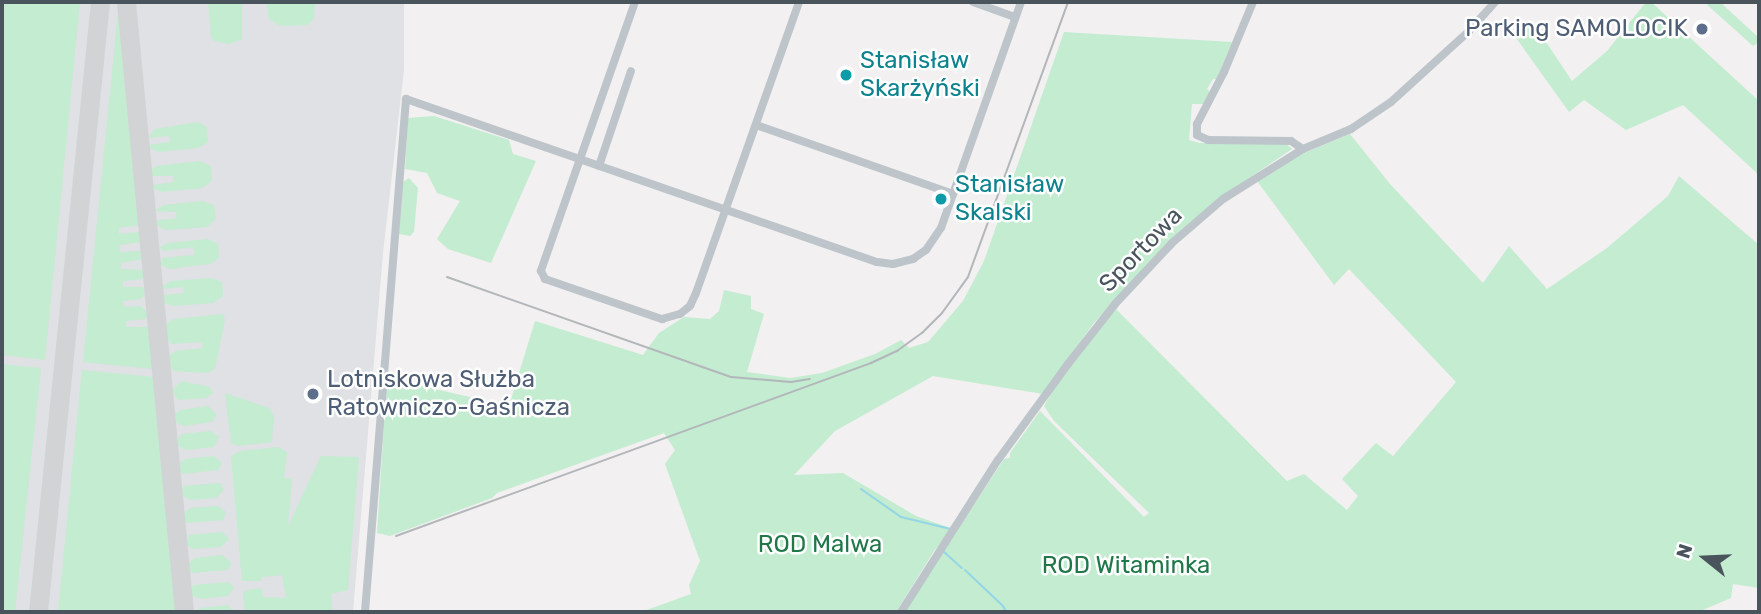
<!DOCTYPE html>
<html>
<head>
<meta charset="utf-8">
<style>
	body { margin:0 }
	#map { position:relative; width:1761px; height:614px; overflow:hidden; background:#f2f0f0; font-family:Rubik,sans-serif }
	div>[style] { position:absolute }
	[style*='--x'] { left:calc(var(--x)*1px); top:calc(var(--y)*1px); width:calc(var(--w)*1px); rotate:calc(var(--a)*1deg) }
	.airport>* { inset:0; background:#dfe1e4 }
	.green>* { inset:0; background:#c3ecd1 }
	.stream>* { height:2px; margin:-1px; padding:0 1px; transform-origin:1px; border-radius:1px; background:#94d6e5 }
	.taxiway>* { height:19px; margin:-9.5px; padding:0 9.5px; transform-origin:9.5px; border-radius:9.5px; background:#d2d3d5 }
	.minor>* { height:8px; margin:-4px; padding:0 4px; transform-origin:4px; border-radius:4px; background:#bdc5cb }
	.rail>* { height:2px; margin:-1px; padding:0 1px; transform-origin:1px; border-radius:1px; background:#b3b6ba }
	.dots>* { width:19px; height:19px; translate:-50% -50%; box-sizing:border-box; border:4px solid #fff; border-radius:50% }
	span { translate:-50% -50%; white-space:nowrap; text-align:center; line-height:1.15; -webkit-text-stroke:5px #fff; paint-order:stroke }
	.service-label { font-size:24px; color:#4e5e75 }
	.right { translate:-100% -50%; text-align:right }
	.left { translate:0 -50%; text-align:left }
	.culture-label { font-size:24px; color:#0d838f }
	.street-label { font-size:24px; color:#4a545c }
	.park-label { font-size:24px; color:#207849 }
	.frame { position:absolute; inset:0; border:4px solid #4a545c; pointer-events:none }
	.north { position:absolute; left:1670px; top:523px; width:70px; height:70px; -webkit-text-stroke:5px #fff; paint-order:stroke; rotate:288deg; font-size:19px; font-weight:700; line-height:28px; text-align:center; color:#4a545c }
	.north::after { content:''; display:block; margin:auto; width:24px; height:32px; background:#4a545c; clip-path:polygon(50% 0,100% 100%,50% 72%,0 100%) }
</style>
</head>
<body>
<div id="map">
	<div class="airport">
		<div style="clip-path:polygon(2px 2px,404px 2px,404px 70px,383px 253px,353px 612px,2px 612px)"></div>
	</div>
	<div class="green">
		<div style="clip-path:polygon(2px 2px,80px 2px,45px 360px,2px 355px)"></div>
		<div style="clip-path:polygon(119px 2px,140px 225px,119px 228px,119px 234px,139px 232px,142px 242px,120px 245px,120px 252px,140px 251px,143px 259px,121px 263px,121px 269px,144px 270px,143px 279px,123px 281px,123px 287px,142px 287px,146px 293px,141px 299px,123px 301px,124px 307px,141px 306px,148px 313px,146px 319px,126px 321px,126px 327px,150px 327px,153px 369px,83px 362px)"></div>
		<div style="clip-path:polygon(208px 2px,242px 2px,242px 39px,229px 44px,214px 41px,211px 37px)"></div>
		<div style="clip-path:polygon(267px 2px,315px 2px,314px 18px,308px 25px,280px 26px,268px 18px)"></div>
		<div style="clip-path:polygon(1646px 2px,1651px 2px,1759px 101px,1759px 175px,1683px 105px,1626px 130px,1584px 100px,1569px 112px,1514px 35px,1532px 21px,1572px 81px,1607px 51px)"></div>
		<div style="clip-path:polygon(1704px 2px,1720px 2px,1759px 38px,1759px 42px,1753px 46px)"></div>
		<div style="clip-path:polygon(1064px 32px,1232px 42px,1217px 79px,1213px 79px,1207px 89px,1210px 92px,1204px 104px,1192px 104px,1189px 140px,1199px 143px,1285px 143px,1292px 149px,1215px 201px,1174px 236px,1093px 324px,1043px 394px,933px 376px,835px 431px,794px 475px,843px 473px,916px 516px,953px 529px,934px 551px,896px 612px,641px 612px,691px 594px,689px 585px,700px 561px,665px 464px,675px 450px,664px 433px,497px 493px,492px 498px,390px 536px,377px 533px,387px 378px,509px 406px,535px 321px,643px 355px,659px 333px,684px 317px,710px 319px,719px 311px,724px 290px,751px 296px,751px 309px,764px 314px,747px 372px,790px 378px,822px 373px,875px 354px,901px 340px,909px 348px,928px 342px,963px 301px,984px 261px)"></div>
		<div style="clip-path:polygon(434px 116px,509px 140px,513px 154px,536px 161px,491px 263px,448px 249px,437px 239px,460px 201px,437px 193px,427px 173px,405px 169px,408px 118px)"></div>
		<div style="clip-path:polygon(198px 122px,207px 127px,208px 142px,198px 148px,159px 152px,148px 148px,148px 145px,170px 142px,169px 136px,148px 138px,155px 129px)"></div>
		<div style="clip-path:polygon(1350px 134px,1390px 184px,1483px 283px,1509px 246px,1547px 289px,1607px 248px,1668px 196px,1679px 176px,1759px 245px,1759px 588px,1733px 584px,1731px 598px,1698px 612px,904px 612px,1004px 459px,1010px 458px,1010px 453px,1040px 411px,1144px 517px,1149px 513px,1054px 421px,1044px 406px,1056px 385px,1115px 308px,1287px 481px,1304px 474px,1347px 510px,1358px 496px,1342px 479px,1376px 443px,1393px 456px,1456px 382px,1349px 269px,1334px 285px,1257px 181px,1300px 155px)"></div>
		<div style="clip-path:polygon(200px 161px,211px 166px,212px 181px,202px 188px,163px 192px,152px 188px,153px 185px,174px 182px,173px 176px,150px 176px,150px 171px,157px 166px)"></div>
		<div style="clip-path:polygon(409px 178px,418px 188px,414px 232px,410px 236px,399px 234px,403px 182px)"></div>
		<div style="clip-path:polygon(203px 201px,214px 205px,216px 219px,207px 227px,166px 230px,155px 225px,155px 222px,160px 220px,177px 218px,176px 212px,154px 211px,164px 205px)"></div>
		<div style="clip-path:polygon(208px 239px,218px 244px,219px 258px,210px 264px,169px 269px,159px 264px,163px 258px,194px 255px,193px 247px,164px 251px,159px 248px,167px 243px)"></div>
		<div style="clip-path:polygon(211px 278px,222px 282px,223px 296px,213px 303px,173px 306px,162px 302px,164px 295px,184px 293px,183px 287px,163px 289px,161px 287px,171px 281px)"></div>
		<div style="clip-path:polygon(223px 314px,225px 320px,215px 369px,208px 373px,173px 371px,167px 358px,175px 351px,202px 348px,202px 342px,172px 344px,166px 338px,165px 325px,174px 319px)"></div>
		<div style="clip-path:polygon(2px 364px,41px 368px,15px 612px,2px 612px)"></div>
		<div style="clip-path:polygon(82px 370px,154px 377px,176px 612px,58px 612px)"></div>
		<div style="clip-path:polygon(181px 381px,210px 387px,213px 393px,206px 398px,178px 400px,172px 391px)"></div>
		<div style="clip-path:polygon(225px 393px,269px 408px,274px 416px,272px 442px,239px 446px,231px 443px)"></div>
		<div style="clip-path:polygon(208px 406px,217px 415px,212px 422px,184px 426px,173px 421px,173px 416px,180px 410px)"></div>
		<div style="clip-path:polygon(211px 431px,219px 437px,214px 447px,186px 450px,176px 445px,176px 440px,182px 434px)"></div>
		<div style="clip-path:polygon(279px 447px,287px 453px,284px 478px,292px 479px,288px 526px,321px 456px,359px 457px,348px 590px,331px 594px,332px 612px,245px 612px,243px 592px,248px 590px,262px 588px,263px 597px,286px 598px,282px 575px,262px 577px,261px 581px,242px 581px,231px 456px,240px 451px)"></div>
		<div style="clip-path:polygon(214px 456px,222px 463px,218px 470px,183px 474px,179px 470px,178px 465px,185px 459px)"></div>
		<div style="clip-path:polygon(220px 483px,224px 490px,216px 498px,191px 500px,181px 495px,184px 486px)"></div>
		<div style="clip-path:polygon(218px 506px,226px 512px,223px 520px,188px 523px,183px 520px,182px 514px,191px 508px)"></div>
		<div style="clip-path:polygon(223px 532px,229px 539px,221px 547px,193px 549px,186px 545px,189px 535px)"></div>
		<div style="clip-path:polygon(222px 555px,231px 562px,228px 570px,192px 573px,188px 570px,187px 564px,195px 558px)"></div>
		<div style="clip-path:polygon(229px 582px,234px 588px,228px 596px,201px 599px,190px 595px,193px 585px)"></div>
		<div style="clip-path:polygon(227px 605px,236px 612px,194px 612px,201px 608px)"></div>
	</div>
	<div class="stream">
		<div style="--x:861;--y:489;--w:49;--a:35"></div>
		<div style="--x:901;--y:517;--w:51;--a:13.5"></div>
		<div style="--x:944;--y:552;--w:24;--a:42"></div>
		<div style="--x:965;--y:570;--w:52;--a:43.5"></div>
		<div style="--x:1003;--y:606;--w:7;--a:63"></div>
	</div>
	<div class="taxiway">
		<div style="--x:126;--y:2;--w:613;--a:84.57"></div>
		<div style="--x:38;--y:612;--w:613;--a:-84.2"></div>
	</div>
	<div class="minor">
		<div style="--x:635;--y:2;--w:285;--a:109.3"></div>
		<div style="--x:541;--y:271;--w:9;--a:63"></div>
		<div style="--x:545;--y:279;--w:124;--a:18.9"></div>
		<div style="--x:662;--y:319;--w:19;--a:-16"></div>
		<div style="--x:680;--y:314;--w:13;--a:-39"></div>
		<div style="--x:690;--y:306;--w:14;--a:-65"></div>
		<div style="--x:696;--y:293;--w:309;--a:-70.5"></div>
		<div style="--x:973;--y:2;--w:45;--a:19.7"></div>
		<div style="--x:1253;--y:2;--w:76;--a:112.5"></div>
		<div style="--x:1224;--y:72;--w:59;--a:117.4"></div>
		<div style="--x:1197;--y:124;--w:11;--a:90"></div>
		<div style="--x:1197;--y:135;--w:12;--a:24"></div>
		<div style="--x:1208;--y:140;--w:83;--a:0.7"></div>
		<div style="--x:1291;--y:141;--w:14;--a:34"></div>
		<div style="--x:756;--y:125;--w:209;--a:19.3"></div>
		<div style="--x:599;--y:166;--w:100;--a:-71.4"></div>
		<div style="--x:365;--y:612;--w:515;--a:-85.43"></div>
		<div style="--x:406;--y:99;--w:498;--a:19.1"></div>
		<div style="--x:877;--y:262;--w:16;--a:7"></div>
		<div style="--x:893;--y:264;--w:21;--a:-14"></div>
		<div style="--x:913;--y:259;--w:16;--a:-35"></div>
		<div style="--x:926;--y:250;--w:27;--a:-56"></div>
		<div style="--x:941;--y:228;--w:240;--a:-70.5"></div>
		<div style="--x:901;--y:612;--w:180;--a:-57.5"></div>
		<div style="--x:998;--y:460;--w:119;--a:-53.9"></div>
		<div style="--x:1068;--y:364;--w:76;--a:-51.9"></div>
		<div style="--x:1115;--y:304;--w:83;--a:-46.9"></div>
		<div style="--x:1172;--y:243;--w:67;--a:-40.8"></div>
		<div style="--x:1223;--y:199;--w:94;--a:-32"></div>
		<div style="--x:1303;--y:149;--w:52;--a:-22.6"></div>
		<div style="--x:1351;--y:129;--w:48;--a:-34"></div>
		<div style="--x:1391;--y:102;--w:105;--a:-42.3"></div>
		<div style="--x:1469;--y:31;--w:39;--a:-48"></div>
	</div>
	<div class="rail">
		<div style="--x:447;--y:277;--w:301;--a:19.4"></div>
		<div style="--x:731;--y:377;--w:60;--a:4.8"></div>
		<div style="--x:791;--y:382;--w:19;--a:-9"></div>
		<div style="--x:396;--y:536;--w:506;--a:-20.01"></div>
		<div style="--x:871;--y:363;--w:29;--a:-25"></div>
		<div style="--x:897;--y:351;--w:31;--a:-36"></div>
		<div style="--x:922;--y:333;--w:28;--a:-45"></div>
		<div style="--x:942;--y:313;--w:44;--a:-54.2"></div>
		<div style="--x:968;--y:277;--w:293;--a:-70"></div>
	</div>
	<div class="dots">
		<div style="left:1702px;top:29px;background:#5c6f8a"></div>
		<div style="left:846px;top:75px;background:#0f9aa8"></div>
		<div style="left:941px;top:199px;background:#0f9aa8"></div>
		<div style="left:313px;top:394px;background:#5c6f8a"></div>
	</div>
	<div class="service-label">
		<span class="right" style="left:1688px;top:29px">Parking SAMOLOCIK</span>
		<span class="left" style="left:327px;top:394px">Lotniskowa Służba<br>Ratowniczo-Gaśnicza</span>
	</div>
	<div class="culture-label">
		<span class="left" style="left:860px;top:75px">Stanisław<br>Skarżyński</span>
		<span class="left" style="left:955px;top:199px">Stanisław<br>Skalski</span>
	</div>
	<div class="street-label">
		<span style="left:1141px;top:250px;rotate:-46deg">Sportowa</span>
	</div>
	<div class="park-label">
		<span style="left:820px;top:545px">ROD Malwa</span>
		<span style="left:1126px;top:566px">ROD Witaminka</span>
	</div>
	<div class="frame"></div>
	<div class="north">N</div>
</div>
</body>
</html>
